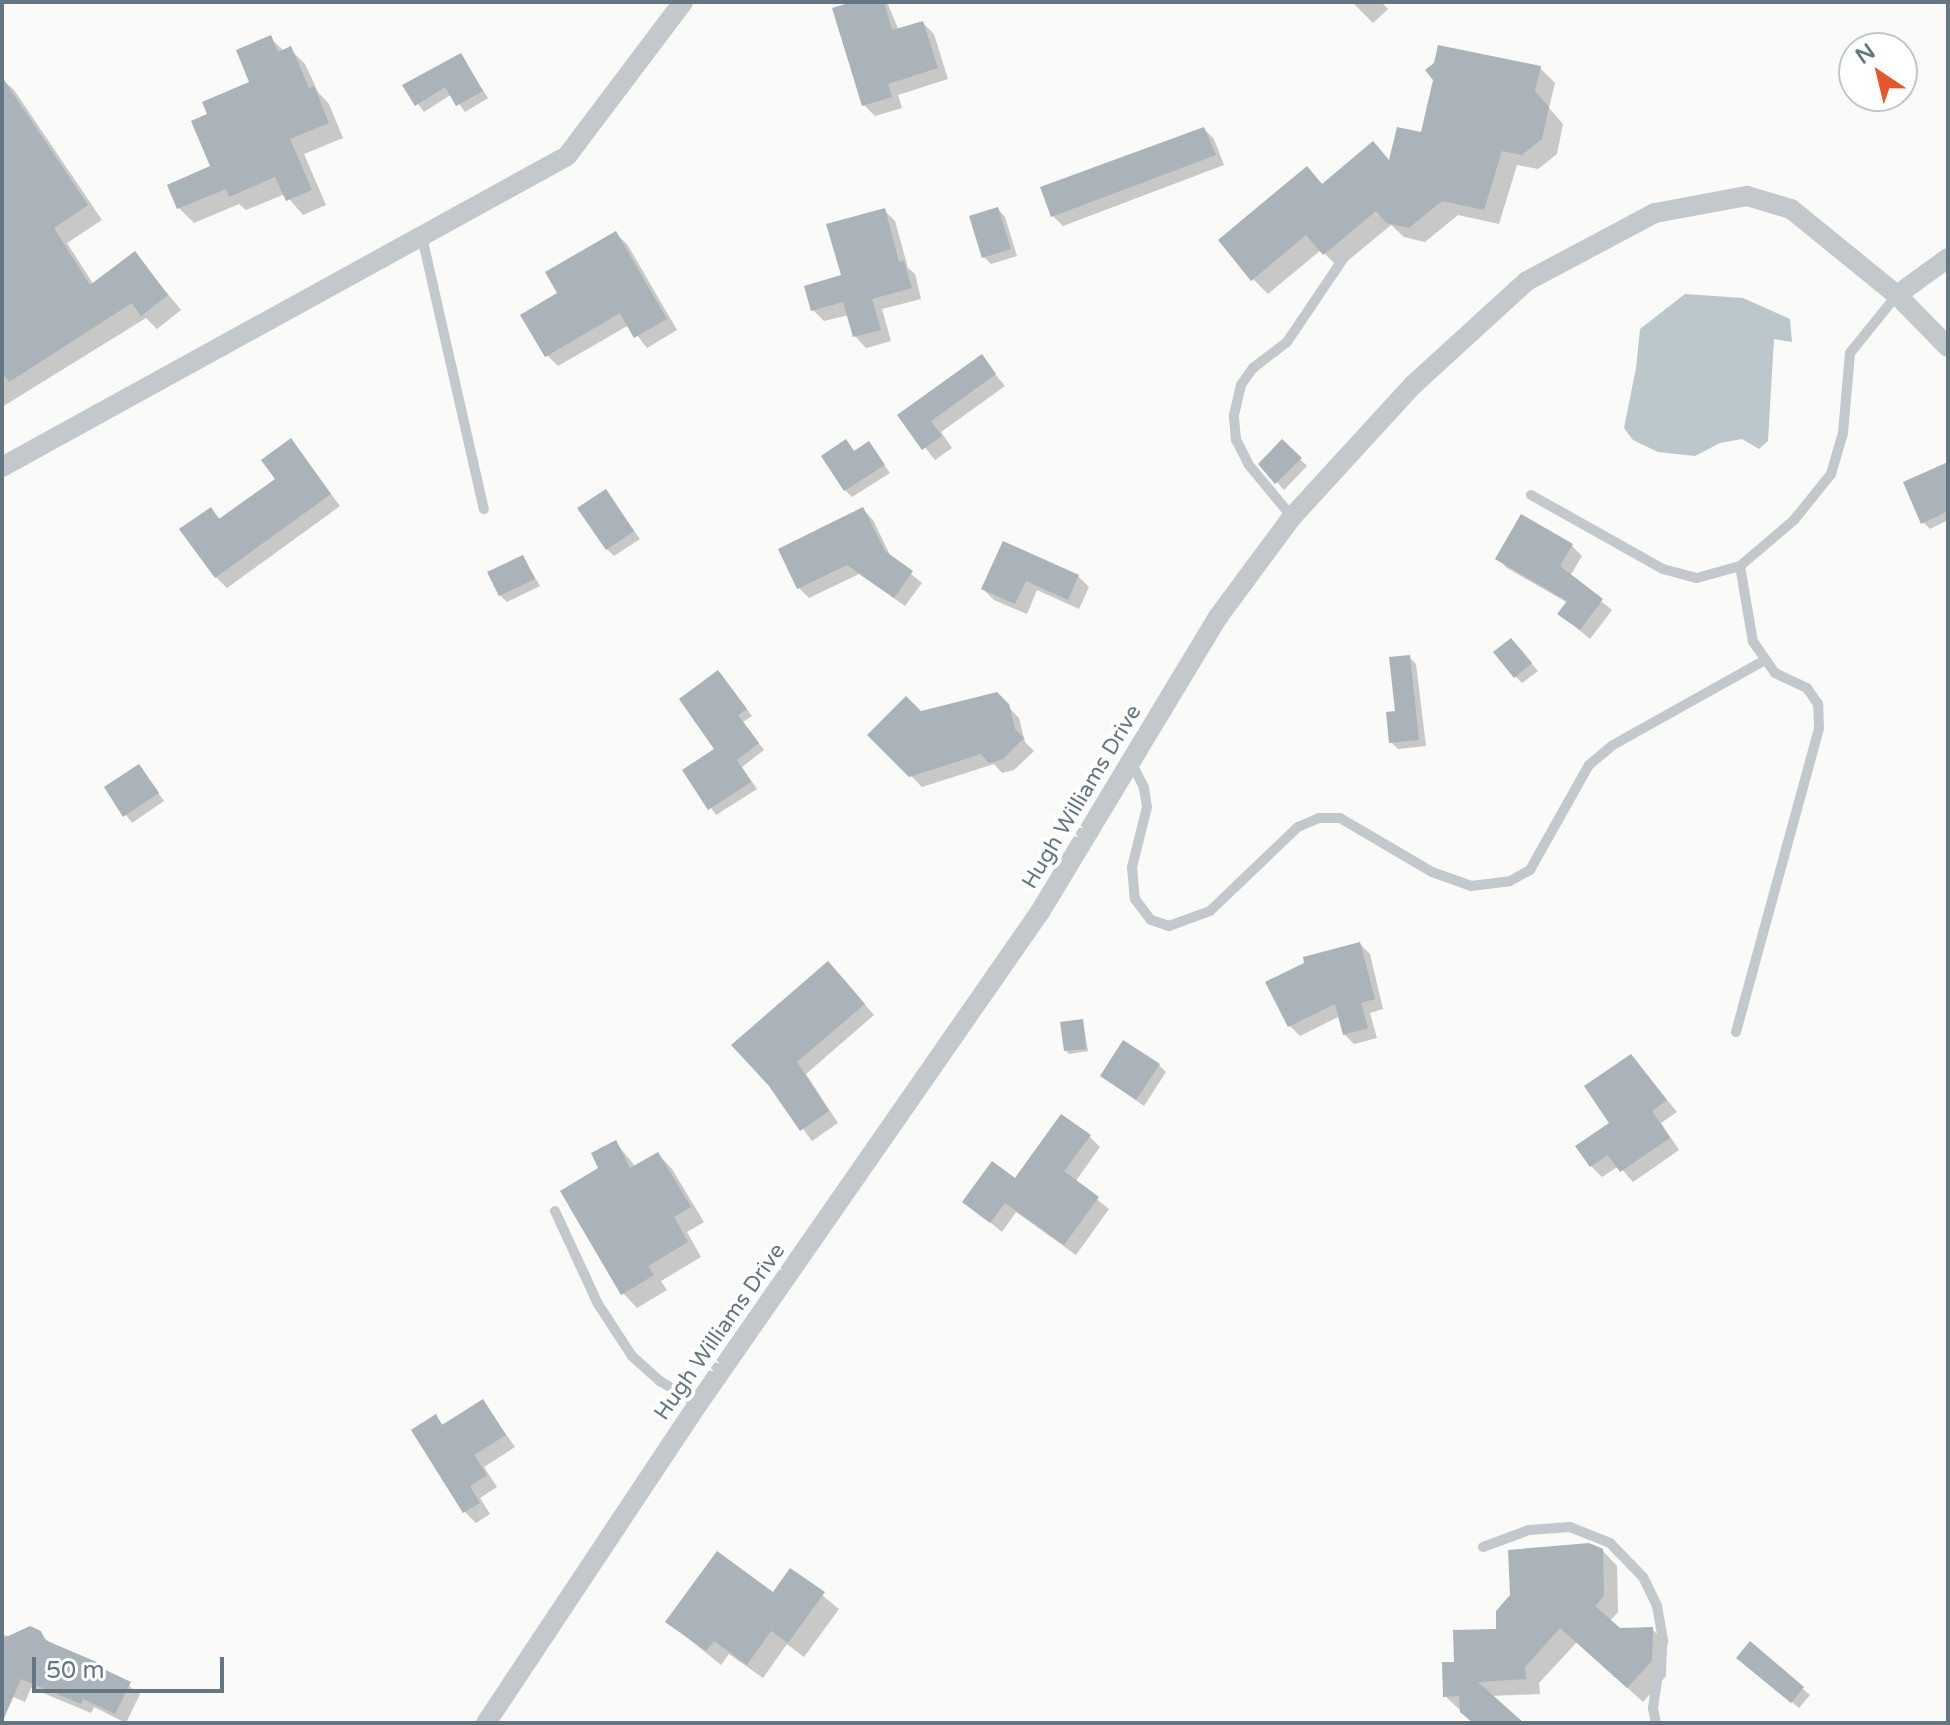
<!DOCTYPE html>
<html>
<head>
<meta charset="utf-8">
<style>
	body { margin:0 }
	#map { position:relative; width:1950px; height:1725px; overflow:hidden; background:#fafaf8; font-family:"Varela Round",sans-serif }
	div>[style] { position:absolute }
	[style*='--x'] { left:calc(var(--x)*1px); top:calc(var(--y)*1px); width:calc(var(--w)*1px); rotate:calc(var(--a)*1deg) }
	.water>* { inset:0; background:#bbc7cb }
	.shadow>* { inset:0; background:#0003 }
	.building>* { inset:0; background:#aab3b9 }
	.service>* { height:10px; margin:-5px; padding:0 5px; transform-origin:5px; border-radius:5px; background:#c3c8cc }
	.minor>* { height:20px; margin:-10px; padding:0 10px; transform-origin:10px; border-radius:10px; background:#c3c8cc }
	span { translate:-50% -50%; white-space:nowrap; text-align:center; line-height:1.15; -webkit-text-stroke:8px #fff; paint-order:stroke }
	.street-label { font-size:22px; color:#657683 }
	.frame { position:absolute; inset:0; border:4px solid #657683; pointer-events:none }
	.north { position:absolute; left:1838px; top:32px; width:80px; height:80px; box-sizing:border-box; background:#fff; border:2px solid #c1c8cd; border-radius:50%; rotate:325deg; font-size:22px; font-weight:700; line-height:32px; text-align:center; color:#657683 }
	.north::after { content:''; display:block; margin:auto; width:28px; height:36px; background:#e4572e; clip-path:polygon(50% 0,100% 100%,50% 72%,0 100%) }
	.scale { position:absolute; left:32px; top:1657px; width:192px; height:36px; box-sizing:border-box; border:4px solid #657683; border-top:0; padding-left:10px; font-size:24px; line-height:28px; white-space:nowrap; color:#657683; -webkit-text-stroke:6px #fff; paint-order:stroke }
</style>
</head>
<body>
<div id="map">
	<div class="water">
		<div style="clip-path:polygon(1685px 294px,1743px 298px,1790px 319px,1792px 342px,1774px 339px,1768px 441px,1759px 449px,1742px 439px,1720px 443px,1695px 456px,1658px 452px,1633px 440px,1624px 428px,1636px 368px,1640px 329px)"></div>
	</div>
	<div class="shadow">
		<div style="clip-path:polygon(858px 2px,887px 2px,899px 31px,923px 23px,934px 34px,948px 79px,898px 95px,902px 108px,875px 116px,864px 105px)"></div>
		<div style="clip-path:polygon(1352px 2px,1381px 2px,1388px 9px,1373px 23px)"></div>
		<div style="clip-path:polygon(270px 38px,284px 51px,290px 49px,305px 64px,318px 92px,329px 104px,343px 138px,304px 154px,326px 205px,303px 215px,285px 194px,246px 210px,239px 204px,194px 223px,179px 208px,213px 167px,210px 115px,251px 83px)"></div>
		<div style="clip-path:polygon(461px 56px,488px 98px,465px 112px,452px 94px,424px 112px,405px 86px)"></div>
		<div style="clip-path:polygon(1540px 68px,1555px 83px,1549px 108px,1563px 124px,1557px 154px,1538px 169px,1517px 165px,1499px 224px,1458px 215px,1425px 242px,1404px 237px,1391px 225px,1339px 268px,1321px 250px,1268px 294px,1253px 279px,1307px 169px,1323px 185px,1391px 162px,1423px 134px)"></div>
		<div style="clip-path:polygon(2px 79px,14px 90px,102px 220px,67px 243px,94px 285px,135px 254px,181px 310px,157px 329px,146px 318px,2px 407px)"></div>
		<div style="clip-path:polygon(1204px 129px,1214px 139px,1224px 165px,1063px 226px,1053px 216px)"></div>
		<div style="clip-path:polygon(998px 209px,1005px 217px,1017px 256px,991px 264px,984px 257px)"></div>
		<div style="clip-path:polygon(884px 210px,895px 221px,908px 268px,915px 274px,921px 299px,882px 309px,891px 341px,866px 348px,855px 336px,849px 315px,824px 321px,813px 310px,844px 277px)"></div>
		<div style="clip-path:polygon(615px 233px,627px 244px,677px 330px,647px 348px,629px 325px,558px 366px,547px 355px,560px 294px)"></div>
		<div style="clip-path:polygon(981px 357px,1005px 386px,941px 432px,952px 448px,935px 460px,900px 416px)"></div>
		<div style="clip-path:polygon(291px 441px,340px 506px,227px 588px,216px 577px,210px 509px,221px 520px,278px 480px)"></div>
		<div style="clip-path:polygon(846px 442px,855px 453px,869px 444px,890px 473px,852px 497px,845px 490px)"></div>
		<div style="clip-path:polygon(1282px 442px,1307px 466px,1284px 490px,1261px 464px)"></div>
		<div style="clip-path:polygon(1948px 464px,1948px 520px,1930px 529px,1923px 522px)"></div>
		<div style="clip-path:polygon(606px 491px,640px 539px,614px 556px,607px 549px)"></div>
		<div style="clip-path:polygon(863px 509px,873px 520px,892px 559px,922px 583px,905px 606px,859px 574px,809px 598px,799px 588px)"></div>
		<div style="clip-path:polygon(1521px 517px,1572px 546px,1582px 556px,1570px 576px,1612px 610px,1590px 639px,1560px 614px,1568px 603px,1507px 568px,1497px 558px)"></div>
		<div style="clip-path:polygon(1004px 543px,1078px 576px,1089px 587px,1079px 609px,1037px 590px,1027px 614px,994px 600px,983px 589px)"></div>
		<div style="clip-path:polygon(523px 557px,540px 586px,507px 602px,500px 595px)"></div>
		<div style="clip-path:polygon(1518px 647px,1538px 671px,1522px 683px,1515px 676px)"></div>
		<div style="clip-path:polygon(1409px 657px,1416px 664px,1426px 746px,1398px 749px,1391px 742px)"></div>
		<div style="clip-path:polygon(724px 679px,752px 716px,743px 722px,764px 750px,742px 767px,757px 789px,716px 815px,685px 771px,717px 750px)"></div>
		<div style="clip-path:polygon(996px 694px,1019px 718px,1025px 742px,1034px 751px,1014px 770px,1002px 773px,994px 764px,922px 787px,870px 735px,920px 713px)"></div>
		<div style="clip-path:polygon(139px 766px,164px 801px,132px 823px,106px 788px)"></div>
		<div style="clip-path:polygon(1360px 944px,1370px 954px,1383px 1009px,1370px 1013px,1377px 1038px,1354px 1044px,1344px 1034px,1340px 1016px,1300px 1036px,1290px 1026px)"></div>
		<div style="clip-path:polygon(839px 974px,874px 1015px,806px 1074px,838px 1123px,812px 1141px,770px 1085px)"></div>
		<div style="clip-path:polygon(1083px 1021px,1088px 1051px,1069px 1054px,1066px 1051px)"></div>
		<div style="clip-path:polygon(1631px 1056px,1677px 1112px,1661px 1123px,1679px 1150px,1633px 1182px,1619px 1166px,1602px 1177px,1591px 1166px,1612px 1123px)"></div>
		<div style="clip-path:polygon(1159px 1065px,1166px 1072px,1144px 1106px,1102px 1076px)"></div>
		<div style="clip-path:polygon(1089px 1136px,1100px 1147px,1075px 1182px,1109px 1209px,1076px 1255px,1016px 1212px,1002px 1232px,965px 1202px,1016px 1181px)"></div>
		<div style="clip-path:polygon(616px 1143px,636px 1167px,658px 1154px,672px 1169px,704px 1222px,687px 1232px,701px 1257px,661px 1281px,667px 1290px,637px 1308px,623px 1293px,601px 1169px)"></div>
		<div style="clip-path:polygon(483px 1402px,515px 1447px,484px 1467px,497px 1487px,480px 1498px,490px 1514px,476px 1523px,465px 1512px,436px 1417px,444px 1426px)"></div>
		<div style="clip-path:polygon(1602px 1550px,1617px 1566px,1618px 1612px,1610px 1621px,1620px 1630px,1652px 1629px,1667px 1644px,1666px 1676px,1643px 1702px,1577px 1642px,1539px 1683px,1540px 1694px,1491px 1696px,1520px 1723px,1474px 1723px,1445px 1696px,1456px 1664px)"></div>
		<div style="clip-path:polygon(791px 1570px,839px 1609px,804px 1657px,787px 1644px,763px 1678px,729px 1654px,721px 1665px,668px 1622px,773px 1594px)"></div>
		<div style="clip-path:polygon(40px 1633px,51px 1644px,98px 1664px,140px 1694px,126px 1723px,94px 1707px,91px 1713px,31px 1688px,25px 1702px,2px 1692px,2px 1634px,10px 1637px)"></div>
		<div style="clip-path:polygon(1750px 1644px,1810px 1695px,1799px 1708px,1746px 1664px)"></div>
	</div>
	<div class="building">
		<div style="clip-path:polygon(852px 2px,884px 2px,892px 30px,923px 21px,938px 68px,888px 84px,892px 97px,862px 106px,832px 8px)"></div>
		<div style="clip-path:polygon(271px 35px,278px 52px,291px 46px,309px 88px,314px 86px,329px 123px,290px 139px,312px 190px,286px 201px,275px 177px,229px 197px,226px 189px,177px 209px,167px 185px,210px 166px,191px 121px,207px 114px,202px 102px,249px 82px,236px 50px)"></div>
		<div style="clip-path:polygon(1438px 45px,1541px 66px,1535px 91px,1549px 107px,1542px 139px,1522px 155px,1502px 151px,1484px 210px,1442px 201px,1409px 228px,1386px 223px,1376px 211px,1323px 255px,1306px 235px,1251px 281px,1218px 240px,1307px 166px,1322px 184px,1373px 141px,1389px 160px,1397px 127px,1421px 132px,1433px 80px,1425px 70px,1434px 63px)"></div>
		<div style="clip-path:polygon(461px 53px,483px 91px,456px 106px,445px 87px,415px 106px,402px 85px)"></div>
		<div style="clip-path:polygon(2px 77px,88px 205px,54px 228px,90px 285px,135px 251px,168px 295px,141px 316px,132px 303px,9px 382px,2px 372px)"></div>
		<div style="clip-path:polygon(1204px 127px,1216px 155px,1051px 217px,1040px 187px)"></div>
		<div style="clip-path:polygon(998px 207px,1011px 249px,982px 258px,969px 216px)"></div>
		<div style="clip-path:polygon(885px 208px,899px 262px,904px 261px,912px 288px,872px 299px,881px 330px,853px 337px,843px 302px,811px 311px,804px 286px,841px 275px,826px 224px)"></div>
		<div style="clip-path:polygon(616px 231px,667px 319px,634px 338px,620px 313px,545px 357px,520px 315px,557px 293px,545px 272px)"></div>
		<div style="clip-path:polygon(982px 354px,996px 374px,931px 421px,942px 436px,922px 450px,897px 415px)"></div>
		<div style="clip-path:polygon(291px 438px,331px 494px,215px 578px,179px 529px,211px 507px,219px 519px,275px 479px,261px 460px)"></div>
		<div style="clip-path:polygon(846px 439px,854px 451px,869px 441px,885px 465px,844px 491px,821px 456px)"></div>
		<div style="clip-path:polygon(1282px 439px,1302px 458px,1275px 484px,1258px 464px)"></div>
		<div style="clip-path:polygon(1948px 462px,1948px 511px,1921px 524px,1903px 482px)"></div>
		<div style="clip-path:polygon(606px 489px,634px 531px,606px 550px,577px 508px)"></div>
		<div style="clip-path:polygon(863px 507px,885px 551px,913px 571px,894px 598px,847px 565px,797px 589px,778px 549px)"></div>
		<div style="clip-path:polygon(1521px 514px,1573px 544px,1560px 566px,1603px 599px,1580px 630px,1557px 614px,1567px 601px,1495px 559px)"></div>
		<div style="clip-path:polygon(1003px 541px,1079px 575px,1068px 600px,1026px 581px,1015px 604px,981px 589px)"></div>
		<div style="clip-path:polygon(523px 555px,535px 579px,499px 596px,487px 572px)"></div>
		<div style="clip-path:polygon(1511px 638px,1532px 663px,1514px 678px,1493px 652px)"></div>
		<div style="clip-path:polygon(1410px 655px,1419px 740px,1389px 743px,1386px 712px,1395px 711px,1389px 657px)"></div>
		<div style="clip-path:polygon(718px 670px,747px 709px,738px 715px,759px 743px,737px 760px,751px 782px,708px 810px,682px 770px,714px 749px,679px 699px)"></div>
		<div style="clip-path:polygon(997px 692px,1009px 704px,1015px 729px,1024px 738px,1003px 759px,989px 763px,981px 754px,909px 777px,867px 735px,906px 696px,921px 711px)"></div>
		<div style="clip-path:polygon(139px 764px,159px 793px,123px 817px,104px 787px)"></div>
		<div style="clip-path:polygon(1360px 942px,1375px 999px,1361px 1003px,1368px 1028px,1343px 1035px,1335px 1004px,1288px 1027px,1265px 982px,1304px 963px,1303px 957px)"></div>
		<div style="clip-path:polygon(828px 961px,865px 1004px,797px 1062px,829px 1111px,800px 1131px,769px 1086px,731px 1045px)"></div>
		<div style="clip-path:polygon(1083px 1019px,1086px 1049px,1064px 1051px,1060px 1022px)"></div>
		<div style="clip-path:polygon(1123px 1040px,1160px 1064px,1136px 1100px,1100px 1076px)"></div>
		<div style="clip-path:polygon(1631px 1054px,1667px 1100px,1652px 1111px,1670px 1138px,1620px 1172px,1608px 1155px,1590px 1167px,1575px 1146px,1609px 1123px,1584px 1086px)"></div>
		<div style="clip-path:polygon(1061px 1114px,1091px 1135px,1064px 1171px,1099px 1197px,1064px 1245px,1005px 1203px,990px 1223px,962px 1202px,992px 1161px,1015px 1178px)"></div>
		<div style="clip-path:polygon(616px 1140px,630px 1168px,658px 1152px,691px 1207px,674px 1217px,688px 1242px,648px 1266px,654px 1275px,621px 1295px,560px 1191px,598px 1168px,591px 1153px)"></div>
		<div style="clip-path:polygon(483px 1399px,506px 1435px,474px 1455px,487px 1475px,470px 1486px,480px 1503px,463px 1513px,411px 1430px,436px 1414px,442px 1425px)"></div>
		<div style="clip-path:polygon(1589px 1543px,1603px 1549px,1604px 1596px,1595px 1606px,1620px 1628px,1653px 1627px,1652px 1661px,1627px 1688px,1560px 1628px,1525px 1667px,1526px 1679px,1478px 1682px,1524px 1723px,1473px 1723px,1460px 1712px,1459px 1696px,1443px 1697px,1442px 1662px,1454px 1662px,1453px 1630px,1496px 1629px,1496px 1611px,1510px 1595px,1508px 1550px)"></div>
		<div style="clip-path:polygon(717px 1551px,773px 1592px,790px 1568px,825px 1592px,788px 1643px,771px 1631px,747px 1665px,714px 1641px,706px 1651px,665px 1622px)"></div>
		<div style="clip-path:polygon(30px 1626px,41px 1631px,45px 1640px,99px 1663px,97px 1666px,131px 1682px,115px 1714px,83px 1699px,81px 1704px,21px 1679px,2px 1723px,2px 1639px)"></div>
		<div style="clip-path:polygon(1750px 1641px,1804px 1687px,1791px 1703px,1736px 1658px)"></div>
	</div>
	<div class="service">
		<div style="--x:422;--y:237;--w:279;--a:77.2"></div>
		<div style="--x:1531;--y:495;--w:151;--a:29.3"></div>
		<div style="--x:1663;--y:569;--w:35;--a:15"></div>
		<div style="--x:1697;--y:578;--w:45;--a:-15.6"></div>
		<div style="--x:1740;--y:566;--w:71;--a:-40.4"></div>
		<div style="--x:1794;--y:520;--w:59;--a:-51.2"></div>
		<div style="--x:1831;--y:474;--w:43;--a:-73.7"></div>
		<div style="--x:1843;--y:433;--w:80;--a:-85"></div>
		<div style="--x:1850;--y:353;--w:75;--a:-51"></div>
		<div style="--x:1292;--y:517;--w:67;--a:-129.6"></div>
		<div style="--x:1249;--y:465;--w:28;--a:-117"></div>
		<div style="--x:1236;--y:440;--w:25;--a:-95"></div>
		<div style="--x:1234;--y:415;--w:31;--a:-77"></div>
		<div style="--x:1241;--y:385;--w:21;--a:-55"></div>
		<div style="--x:1253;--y:368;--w:43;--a:-37.4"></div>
		<div style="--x:1287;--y:342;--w:104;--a:-56"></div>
		<div style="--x:1131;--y:762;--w:29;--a:63"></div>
		<div style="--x:1144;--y:788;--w:19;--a:81"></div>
		<div style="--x:1147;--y:807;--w:62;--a:104"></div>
		<div style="--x:1132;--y:867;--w:32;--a:85"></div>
		<div style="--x:1135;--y:899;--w:26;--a:53"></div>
		<div style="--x:1151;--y:920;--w:19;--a:18"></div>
		<div style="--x:1169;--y:926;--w:44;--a:-20.1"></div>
		<div style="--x:1210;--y:911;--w:122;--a:-43.7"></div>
		<div style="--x:1298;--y:827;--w:23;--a:-23"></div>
		<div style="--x:1319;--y:818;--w:21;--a:0"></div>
		<div style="--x:1340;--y:818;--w:107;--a:30.4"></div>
		<div style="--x:1432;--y:872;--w:41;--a:19.7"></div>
		<div style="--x:1471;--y:886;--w:39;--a:-7"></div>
		<div style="--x:1510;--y:881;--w:23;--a:-29"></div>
		<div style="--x:1530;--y:870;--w:120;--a:-60.7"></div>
		<div style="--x:1589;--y:765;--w:31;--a:-40"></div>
		<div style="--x:1613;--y:745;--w:172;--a:-29.2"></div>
		<div style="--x:1736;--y:1032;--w:315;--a:-74.7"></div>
		<div style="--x:1819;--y:728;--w:24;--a:-92"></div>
		<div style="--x:1818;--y:704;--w:19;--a:-125"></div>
		<div style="--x:1807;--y:688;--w:35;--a:-155"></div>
		<div style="--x:1775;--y:673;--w:38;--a:-125"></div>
		<div style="--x:1753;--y:642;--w:77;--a:-99.7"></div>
		<div style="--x:555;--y:1211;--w:102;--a:65.2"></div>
		<div style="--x:598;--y:1304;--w:62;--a:56.8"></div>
		<div style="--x:632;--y:1356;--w:38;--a:42"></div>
		<div style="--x:660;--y:1381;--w:44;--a:31.2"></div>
		<div style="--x:1483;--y:1547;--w:49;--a:-20.3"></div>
		<div style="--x:1529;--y:1530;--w:41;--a:-4.2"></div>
		<div style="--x:1570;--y:1527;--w:43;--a:21.8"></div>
		<div style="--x:1610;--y:1543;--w:47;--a:45.9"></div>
		<div style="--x:1643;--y:1577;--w:32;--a:64"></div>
		<div style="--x:1657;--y:1606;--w:36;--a:80"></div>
		<div style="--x:1663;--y:1641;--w:68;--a:98.5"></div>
		<div style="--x:1653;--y:1708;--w:15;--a:79"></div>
	</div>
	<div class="minor">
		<div style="--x:1897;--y:295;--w:63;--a:-36"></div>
		<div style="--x:2;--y:467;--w:645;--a:-28.83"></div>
		<div style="--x:567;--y:156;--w:193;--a:-53"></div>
		<div style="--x:486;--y:1723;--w:383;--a:-56.4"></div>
		<div style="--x:698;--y:1404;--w:599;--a:-55.2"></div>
		<div style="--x:1040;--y:912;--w:345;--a:-58.9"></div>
		<div style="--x:1218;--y:617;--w:124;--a:-53.5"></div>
		<div style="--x:1292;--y:517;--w:179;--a:-47.5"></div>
		<div style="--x:1413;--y:385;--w:154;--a:-42.4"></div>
		<div style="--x:1527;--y:281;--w:145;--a:-28"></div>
		<div style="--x:1655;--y:213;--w:94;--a:-10.5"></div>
		<div style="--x:1747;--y:196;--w:46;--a:16.5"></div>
		<div style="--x:1791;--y:209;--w:136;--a:39.1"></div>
		<div style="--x:1897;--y:295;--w:73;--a:45.6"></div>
	</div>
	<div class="street-label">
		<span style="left:1082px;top:797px;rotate:-59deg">Hugh Williams Drive</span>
		<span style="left:720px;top:1332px;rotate:-55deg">Hugh Williams Drive</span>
	</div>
	<div class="frame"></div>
	<div class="north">N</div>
	<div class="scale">50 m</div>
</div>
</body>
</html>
